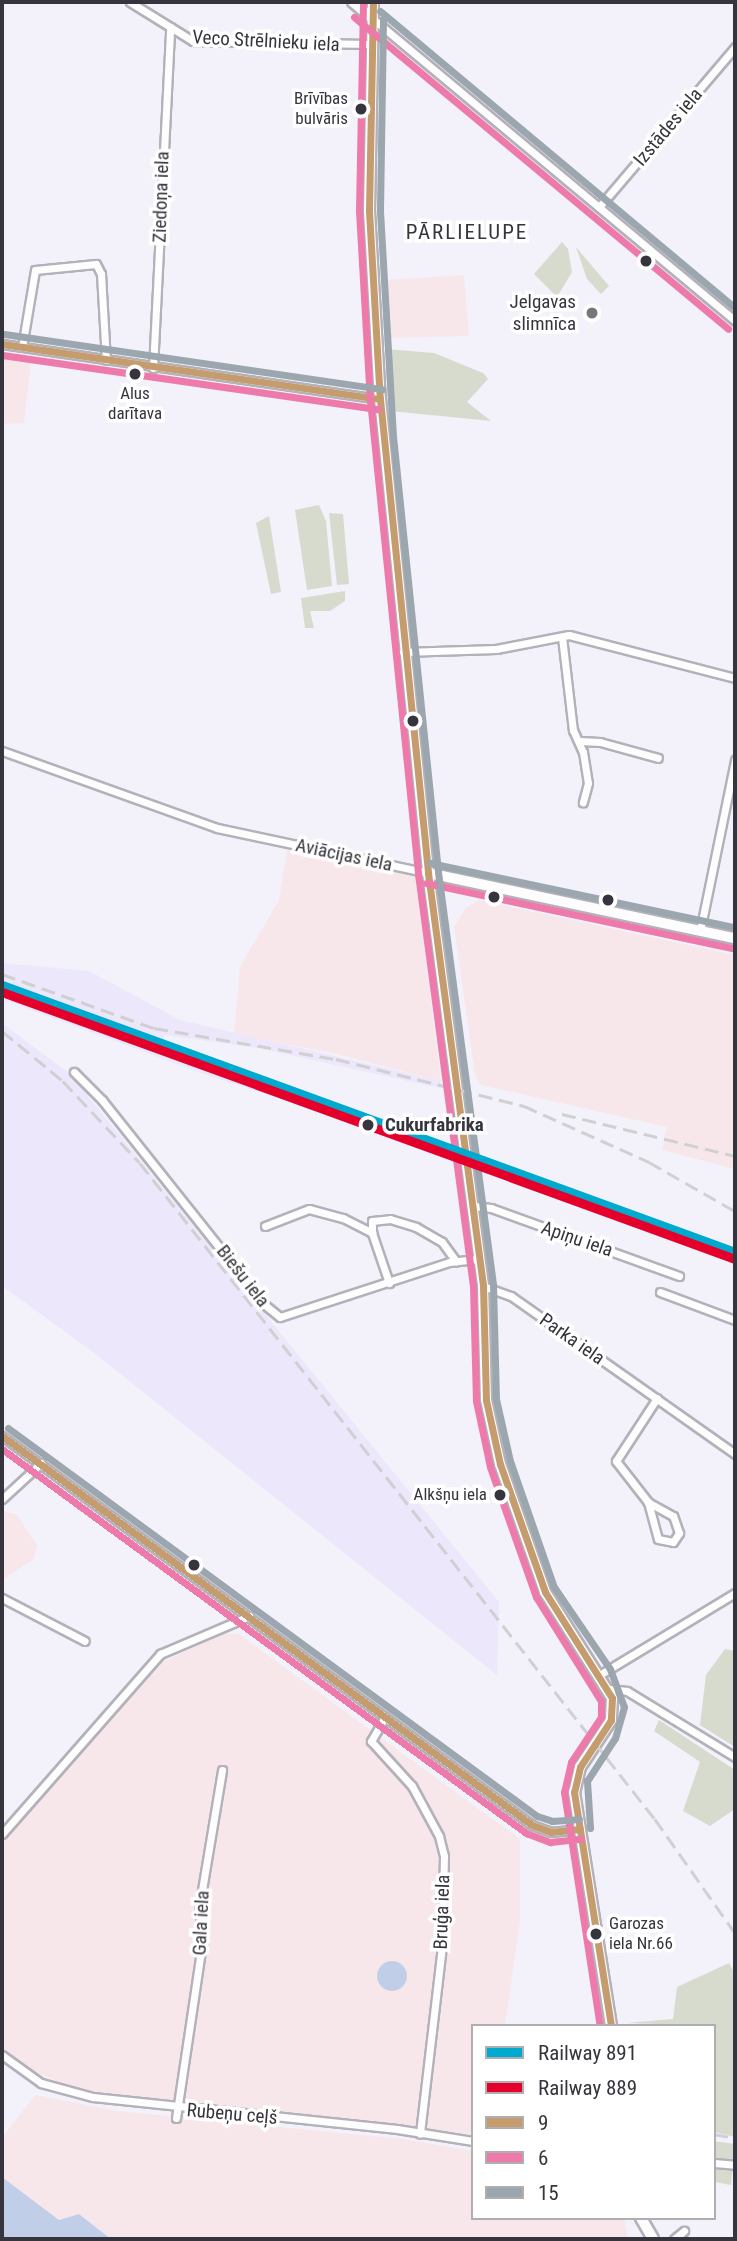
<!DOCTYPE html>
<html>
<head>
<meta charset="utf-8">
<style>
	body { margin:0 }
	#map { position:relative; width:737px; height:2241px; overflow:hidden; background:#f3f1fa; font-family:"Roboto Condensed",sans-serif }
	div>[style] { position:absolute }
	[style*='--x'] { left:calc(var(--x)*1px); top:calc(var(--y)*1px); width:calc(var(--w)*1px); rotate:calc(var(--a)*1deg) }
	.industrial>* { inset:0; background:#f7e7ea }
	.built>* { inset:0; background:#ece7fb }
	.green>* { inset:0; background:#d7dbcd }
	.water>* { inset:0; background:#c1cee8 }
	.round { border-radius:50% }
	.roads { filter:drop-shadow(2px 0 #b3b1b9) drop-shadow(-2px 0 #b3b1b9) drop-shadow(0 2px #b3b1b9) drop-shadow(0 -2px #b3b1b9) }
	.minor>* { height:7px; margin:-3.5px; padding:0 3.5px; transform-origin:3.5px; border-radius:3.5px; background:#fdfdfe }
	.secondary>* { height:10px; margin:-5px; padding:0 5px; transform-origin:5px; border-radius:5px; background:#fdfdfe }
	.rail>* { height:2.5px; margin-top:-1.25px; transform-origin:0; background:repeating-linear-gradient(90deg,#d0d0d2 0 14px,transparent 0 21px) }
	.bus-1>* { height:7px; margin:-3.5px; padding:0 3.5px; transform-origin:3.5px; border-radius:3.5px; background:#c59c6d }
	.bus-2>* { height:7px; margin:-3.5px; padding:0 3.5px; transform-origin:3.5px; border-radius:3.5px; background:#ed7aaa }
	.bus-3>* { height:7px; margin:-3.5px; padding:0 3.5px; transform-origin:3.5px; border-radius:3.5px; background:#9ba6ae }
	.rail-1>* { height:9px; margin:-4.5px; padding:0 4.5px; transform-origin:4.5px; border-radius:4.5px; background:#00a9ce }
	.rail-2>* { height:9px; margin:-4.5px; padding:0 4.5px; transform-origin:4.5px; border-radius:4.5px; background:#e4002b }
	.dots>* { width:19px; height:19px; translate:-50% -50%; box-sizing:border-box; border:4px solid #fff; border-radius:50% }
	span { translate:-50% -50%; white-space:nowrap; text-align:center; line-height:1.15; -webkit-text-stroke:7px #fff; paint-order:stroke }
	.bus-label { font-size:17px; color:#36343c }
	.right { translate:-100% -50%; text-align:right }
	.left { translate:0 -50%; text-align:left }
	.street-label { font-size:19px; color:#36343c }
	.poi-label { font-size:19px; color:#36343c }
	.stop-label { font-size:19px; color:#36343c; font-weight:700 }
	.neighbourhood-label { font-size:21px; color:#36343c; letter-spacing:2px }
	.frame { position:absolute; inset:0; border:4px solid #36343c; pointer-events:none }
	.legend { position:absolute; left:471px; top:2024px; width:245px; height:196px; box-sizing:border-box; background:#fff; border:2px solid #afaeb1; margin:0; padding:9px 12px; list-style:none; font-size:21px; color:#36343c }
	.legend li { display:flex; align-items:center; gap:14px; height:35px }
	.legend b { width:35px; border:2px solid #afaeb1 }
</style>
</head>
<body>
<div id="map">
	<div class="industrial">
		<div style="clip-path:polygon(464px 275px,469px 336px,386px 338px,384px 280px)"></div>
		<div style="clip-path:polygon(2px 356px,31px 361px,24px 423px,2px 424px)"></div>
		<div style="clip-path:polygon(287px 850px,415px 876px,441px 1081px,337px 1054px,234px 1034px,240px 967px,279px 900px)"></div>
		<div style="clip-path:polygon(479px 900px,735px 955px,735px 1169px,662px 1150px,667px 1127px,481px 1085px,475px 1075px,454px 927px,466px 908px)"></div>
		<div style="clip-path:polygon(4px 1512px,16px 1514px,37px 1545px,34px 1559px,2px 1580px)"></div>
		<div style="clip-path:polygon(225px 1633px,239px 1634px,520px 1839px,520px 1921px,505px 2026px,473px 2026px,473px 2134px,120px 2097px,63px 2084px,30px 2069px,2px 2047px,2px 1844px,158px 1664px)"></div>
		<div style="clip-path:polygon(35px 2095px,117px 2111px,403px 2139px,473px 2151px,473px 2218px,624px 2218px,628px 2239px,111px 2239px,80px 2214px,59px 2220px,2px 2177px,2px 2138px)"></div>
	</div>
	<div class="built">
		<div style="clip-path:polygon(2px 963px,89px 971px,180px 1020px,441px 1081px,440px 1088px,258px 1048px,165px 1035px,163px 1039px,456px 1147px,458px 1160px,265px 1090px,263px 1093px,207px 1075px,2px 999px)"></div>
		<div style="clip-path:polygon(2px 1023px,70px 1074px,499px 1602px,497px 1675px,93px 1352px,2px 1286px)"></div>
	</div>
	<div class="green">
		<div style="clip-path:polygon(562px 242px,568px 249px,572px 272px,557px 297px,534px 274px)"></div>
		<div style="clip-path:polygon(576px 247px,609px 286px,601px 294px,587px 279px)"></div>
		<div style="clip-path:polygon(364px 289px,367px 289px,373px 384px,370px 384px)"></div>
		<div style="clip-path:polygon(386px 349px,434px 353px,483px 373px,488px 379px,467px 402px,491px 421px,390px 411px)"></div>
		<div style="clip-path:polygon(319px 505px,326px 521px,332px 586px,307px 590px,295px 510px)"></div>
		<div style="clip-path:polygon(329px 513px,343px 514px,349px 584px,337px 585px)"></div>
		<div style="clip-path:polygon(269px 516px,281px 592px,271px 594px,256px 523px)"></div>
		<div style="clip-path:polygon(345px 591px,345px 601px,330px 611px,310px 611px,314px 628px,305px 628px,301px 598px)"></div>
		<div style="clip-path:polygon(725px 1649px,735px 1651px,735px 1747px,700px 1725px,706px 1675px)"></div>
		<div style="clip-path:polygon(659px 1720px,735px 1770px,735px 1809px,710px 1826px,683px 1811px,700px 1762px,654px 1731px)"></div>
		<div style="clip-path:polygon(729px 1963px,735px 1974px,735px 2137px,714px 2132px,714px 2026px,627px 2023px,673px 2019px,677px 1987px)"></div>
		<div style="clip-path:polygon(714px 2141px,735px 2144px,731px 2185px,714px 2182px)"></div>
	</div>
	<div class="water">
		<div class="round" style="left:377px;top:1961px;width:30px;height:30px"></div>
		<div style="clip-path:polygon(2px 2177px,59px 2220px,79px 2214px,111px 2239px,2px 2239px)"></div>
	</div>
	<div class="roads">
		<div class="minor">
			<div style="--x:130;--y:2;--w:74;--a:31.8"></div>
			<div style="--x:193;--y:41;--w:177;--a:1"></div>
			<div style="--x:373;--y:19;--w:471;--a:39.8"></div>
			<div style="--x:599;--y:207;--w:210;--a:-49.6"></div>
			<div style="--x:2;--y:344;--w:382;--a:8.3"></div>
			<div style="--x:22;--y:347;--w:78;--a:-80.4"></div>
			<div style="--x:35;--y:270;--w:61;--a:-5.6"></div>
			<div style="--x:96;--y:264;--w:11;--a:63"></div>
			<div style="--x:101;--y:274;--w:86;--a:86.7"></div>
			<div style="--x:153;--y:368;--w:341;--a:-87.1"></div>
			<div style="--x:562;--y:637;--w:94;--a:83.3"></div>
			<div style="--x:573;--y:730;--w:24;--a:66"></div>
			<div style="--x:583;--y:752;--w:31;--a:81"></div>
			<div style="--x:588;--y:783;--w:20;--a:105"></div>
			<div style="--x:403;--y:652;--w:93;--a:-1.8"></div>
			<div style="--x:496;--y:649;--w:74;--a:-10.9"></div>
			<div style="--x:569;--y:635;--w:171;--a:14.5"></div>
			<div style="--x:580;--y:741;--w:20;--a:3"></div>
			<div style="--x:600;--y:742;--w:60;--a:15.4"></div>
			<div style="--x:2;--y:751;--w:228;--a:19.7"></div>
			<div style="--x:217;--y:828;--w:216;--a:12"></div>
			<div style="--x:700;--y:931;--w:175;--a:-78.4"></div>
			<div style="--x:74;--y:1072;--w:40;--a:45"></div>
			<div style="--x:102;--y:1100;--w:262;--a:51.5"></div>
			<div style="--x:265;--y:1305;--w:19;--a:39"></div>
			<div style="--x:280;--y:1317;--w:178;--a:-18"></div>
			<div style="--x:449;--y:1262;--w:31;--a:-6"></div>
			<div style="--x:474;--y:1206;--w:17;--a:7"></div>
			<div style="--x:491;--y:1208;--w:200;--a:19.9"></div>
			<div style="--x:265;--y:1226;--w:47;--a:-21.1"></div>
			<div style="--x:309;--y:1209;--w:35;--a:15"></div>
			<div style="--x:343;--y:1218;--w:33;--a:27"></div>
			<div style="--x:372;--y:1233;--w:53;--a:71.2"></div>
			<div style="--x:372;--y:1233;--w:12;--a:-90"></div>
			<div style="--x:372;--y:1221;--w:18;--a:-6"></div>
			<div style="--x:390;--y:1219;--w:27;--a:17"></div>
			<div style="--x:416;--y:1227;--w:30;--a:30"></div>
			<div style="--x:442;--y:1242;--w:24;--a:54"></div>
			<div style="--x:483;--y:1286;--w:30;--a:20"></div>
			<div style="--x:511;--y:1296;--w:274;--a:35.2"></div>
			<div style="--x:660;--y:1292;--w:80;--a:20.5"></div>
			<div style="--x:2;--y:1436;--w:657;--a:36.28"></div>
			<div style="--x:532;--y:1825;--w:20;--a:20"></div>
			<div style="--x:551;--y:1832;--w:29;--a:-6"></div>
			<div style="--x:2;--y:1499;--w:53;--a:-42.7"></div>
			<div style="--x:648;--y:1502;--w:38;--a:75"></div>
			<div style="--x:658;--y:1539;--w:15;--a:11"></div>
			<div style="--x:673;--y:1542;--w:11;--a:-56"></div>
			<div style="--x:679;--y:1533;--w:18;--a:-109"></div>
			<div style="--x:673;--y:1516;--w:29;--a:-151"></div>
			<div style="--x:648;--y:1502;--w:52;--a:-128"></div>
			<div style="--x:616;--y:1461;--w:75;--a:-56.9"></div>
			<div style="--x:2;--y:1598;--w:93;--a:27.4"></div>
			<div style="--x:601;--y:1674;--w:157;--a:-31.2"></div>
			<div style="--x:609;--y:1689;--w:18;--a:6"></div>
			<div style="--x:627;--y:1691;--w:127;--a:31.4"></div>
			<div style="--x:385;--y:1717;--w:28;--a:120"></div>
			<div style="--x:371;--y:1741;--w:61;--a:47.7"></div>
			<div style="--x:412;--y:1786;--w:57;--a:61.6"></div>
			<div style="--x:439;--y:1836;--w:21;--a:76"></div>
			<div style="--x:444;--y:1856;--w:90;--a:91.3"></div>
			<div style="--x:442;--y:1946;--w:189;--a:96.7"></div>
			<div style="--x:2;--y:1834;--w:240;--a:-48.7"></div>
			<div style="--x:160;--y:1654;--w:97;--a:-23.1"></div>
			<div style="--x:2;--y:2055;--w:48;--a:35.7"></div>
			<div style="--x:41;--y:2083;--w:54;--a:15.1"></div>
			<div style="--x:93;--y:2097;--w:306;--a:6"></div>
			<div style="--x:397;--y:2129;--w:77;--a:9"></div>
			<div style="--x:176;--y:2118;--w:183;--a:-81.5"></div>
			<div style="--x:203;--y:1937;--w:29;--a:-98"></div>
			<div style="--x:199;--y:1908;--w:140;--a:-80.5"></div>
			<div style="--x:714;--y:2163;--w:21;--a:5"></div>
			<div style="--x:674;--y:2239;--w:13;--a:-39"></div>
		</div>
		<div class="secondary">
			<div style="--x:353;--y:2;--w:26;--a:40"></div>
			<div style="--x:373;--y:2;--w:209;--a:91.1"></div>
			<div style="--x:369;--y:211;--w:188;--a:86.7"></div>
			<div style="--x:380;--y:399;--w:476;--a:84.2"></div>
			<div style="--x:428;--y:873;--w:417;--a:82.4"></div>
			<div style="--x:483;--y:1286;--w:114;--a:88.5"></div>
			<div style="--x:486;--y:1400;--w:66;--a:77.7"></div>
			<div style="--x:500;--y:1464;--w:136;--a:70.6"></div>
			<div style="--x:545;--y:1592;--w:125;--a:57.7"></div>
			<div style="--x:612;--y:1698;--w:22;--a:93"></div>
			<div style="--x:611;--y:1720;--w:56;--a:123.4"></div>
			<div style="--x:580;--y:1767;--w:26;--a:103"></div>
			<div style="--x:574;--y:1792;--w:237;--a:81"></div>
			<div style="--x:428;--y:873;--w:314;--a:12"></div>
			<div style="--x:641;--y:2218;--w:24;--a:60"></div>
		</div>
	</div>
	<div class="rail">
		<div style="--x:2;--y:974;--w:161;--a:19.6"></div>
		<div style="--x:154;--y:1028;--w:185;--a:9.7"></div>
		<div style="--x:336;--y:1059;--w:194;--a:14"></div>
		<div style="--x:524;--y:1106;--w:137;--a:24.1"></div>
		<div style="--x:649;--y:1162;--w:99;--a:29.7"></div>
		<div style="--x:2;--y:1031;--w:79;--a:39.3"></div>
		<div style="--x:63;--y:1081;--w:112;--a:46.8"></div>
		<div style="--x:140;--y:1163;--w:834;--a:51.87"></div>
		<div style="--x:655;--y:1819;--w:139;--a:54.9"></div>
		<div style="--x:562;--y:1114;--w:178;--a:13.6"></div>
		<div style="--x:714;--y:2134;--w:21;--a:11"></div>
	</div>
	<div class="bus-1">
		<div style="--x:373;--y:2;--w:209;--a:91.1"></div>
		<div style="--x:369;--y:211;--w:188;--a:86.7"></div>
		<div style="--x:380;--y:399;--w:476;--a:84.2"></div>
		<div style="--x:428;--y:873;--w:417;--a:82.4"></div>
		<div style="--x:483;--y:1286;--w:114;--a:88.5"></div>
		<div style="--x:486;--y:1400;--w:66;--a:77.7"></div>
		<div style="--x:500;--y:1464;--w:136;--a:70.6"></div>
		<div style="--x:545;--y:1592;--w:125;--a:57.7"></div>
		<div style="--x:612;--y:1698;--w:22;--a:93"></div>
		<div style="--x:611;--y:1720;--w:56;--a:123.4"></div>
		<div style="--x:580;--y:1767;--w:26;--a:103"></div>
		<div style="--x:574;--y:1792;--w:237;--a:81"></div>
		<div style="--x:2;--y:344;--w:382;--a:8.3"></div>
		<div style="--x:2;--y:1436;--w:657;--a:36.28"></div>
		<div style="--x:532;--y:1825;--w:20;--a:20"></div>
		<div style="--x:551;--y:1832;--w:29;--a:-6"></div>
	</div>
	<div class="bus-2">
		<div style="--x:363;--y:2;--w:209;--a:91.1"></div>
		<div style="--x:359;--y:211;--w:189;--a:86.7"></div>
		<div style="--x:370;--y:400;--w:476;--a:84.2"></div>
		<div style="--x:418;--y:874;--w:417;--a:82.4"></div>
		<div style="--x:473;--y:1287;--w:114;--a:88.5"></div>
		<div style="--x:476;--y:1401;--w:67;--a:78"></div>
		<div style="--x:490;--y:1467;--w:138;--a:70.5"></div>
		<div style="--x:536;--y:1597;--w:123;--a:58"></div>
		<div style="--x:601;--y:1701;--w:16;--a:90"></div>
		<div style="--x:601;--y:1717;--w:54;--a:123.7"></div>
		<div style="--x:571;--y:1762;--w:31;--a:103"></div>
		<div style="--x:564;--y:1792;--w:237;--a:81.3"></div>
		<div style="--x:354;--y:17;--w:487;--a:39.8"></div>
		<div style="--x:2;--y:355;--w:380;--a:8.2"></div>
		<div style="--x:426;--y:883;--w:314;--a:12"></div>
		<div style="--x:2;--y:1449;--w:650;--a:36.23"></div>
		<div style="--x:526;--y:1833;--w:26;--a:21"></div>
		<div style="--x:550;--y:1842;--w:31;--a:-6"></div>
	</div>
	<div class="bus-3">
		<div style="--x:380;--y:11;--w:463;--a:39.9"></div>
		<div style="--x:383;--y:19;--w:192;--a:90.9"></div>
		<div style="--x:380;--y:211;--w:225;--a:86.7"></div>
		<div style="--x:393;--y:436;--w:438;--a:84.1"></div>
		<div style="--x:438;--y:872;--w:417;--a:82.4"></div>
		<div style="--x:493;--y:1285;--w:114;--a:88.5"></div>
		<div style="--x:496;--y:1399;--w:64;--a:77.3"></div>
		<div style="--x:510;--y:1461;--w:133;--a:70.8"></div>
		<div style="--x:554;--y:1587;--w:99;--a:55.7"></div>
		<div style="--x:610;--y:1669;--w:40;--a:69.8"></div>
		<div style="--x:624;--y:1707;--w:32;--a:106"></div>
		<div style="--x:615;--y:1738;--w:51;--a:123.1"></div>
		<div style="--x:587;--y:1781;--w:47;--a:86.3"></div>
		<div style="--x:4;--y:334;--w:382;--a:8.3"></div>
		<div style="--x:430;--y:863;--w:312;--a:11.9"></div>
		<div style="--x:8;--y:1428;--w:656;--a:36.26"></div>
		<div style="--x:537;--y:1816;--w:16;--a:18"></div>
		<div style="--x:552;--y:1821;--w:27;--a:-4"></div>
	</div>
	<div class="rail-1">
		<div style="--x:2;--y:985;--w:780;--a:20.01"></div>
	</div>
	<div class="rail-2">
		<div style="--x:2;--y:992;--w:780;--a:20.01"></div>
	</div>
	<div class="dots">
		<div style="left:361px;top:109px;background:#36343c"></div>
		<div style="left:646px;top:261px;background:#36343c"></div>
		<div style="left:592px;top:313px;background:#78767e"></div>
		<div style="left:135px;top:374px;background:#36343c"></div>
		<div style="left:413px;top:721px;background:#36343c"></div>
		<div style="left:494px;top:897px;background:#36343c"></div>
		<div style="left:608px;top:900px;background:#36343c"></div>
		<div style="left:368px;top:1125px;background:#36343c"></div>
		<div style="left:500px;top:1495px;background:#36343c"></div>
		<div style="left:194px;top:1565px;background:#36343c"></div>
		<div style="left:596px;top:1934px;background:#36343c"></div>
	</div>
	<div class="bus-label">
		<span class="right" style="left:348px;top:109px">Brīvības<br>bulvāris</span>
		<span style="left:135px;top:404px">Alus<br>darītava</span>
		<span class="right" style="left:487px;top:1495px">Alkšņu iela</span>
		<span class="left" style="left:609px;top:1934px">Garozas<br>iela Nr.66</span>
	</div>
	<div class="street-label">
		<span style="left:266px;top:41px;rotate:3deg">Veco Strēlnieku iela</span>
		<span style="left:668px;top:127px;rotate:-50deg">Izstādes iela</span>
		<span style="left:161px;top:197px;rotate:-88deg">Ziedoņa iela</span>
		<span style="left:344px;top:855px;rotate:12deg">Aviācijas iela</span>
		<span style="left:577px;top:1239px;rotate:19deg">Apiņu iela</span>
		<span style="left:243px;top:1276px;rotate:52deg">Biešu iela</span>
		<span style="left:572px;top:1339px;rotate:35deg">Parka iela</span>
		<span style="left:442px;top:1912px;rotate:-88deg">Bruģa iela</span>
		<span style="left:201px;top:1923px;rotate:-87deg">Gala iela</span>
		<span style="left:232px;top:2114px;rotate:5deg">Rubeņu ceļš</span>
	</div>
	<div class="poi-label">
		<span class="right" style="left:576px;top:313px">Jelgavas<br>slimnīca</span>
	</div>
	<div class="stop-label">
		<span class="left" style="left:385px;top:1125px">Cukurfabrika</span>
	</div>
	<div class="neighbourhood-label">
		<span style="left:467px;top:232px">PĀRLIELUPE</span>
	</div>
	<div class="frame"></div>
	<ul class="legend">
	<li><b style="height:9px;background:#00a9ce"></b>Railway 891</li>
	<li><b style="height:9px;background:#e4002b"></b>Railway 889</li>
	<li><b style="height:9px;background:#c59c6d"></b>9</li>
	<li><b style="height:9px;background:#ed7aaa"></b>6</li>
	<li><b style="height:9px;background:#9ba6ae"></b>15</li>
	</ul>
</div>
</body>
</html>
